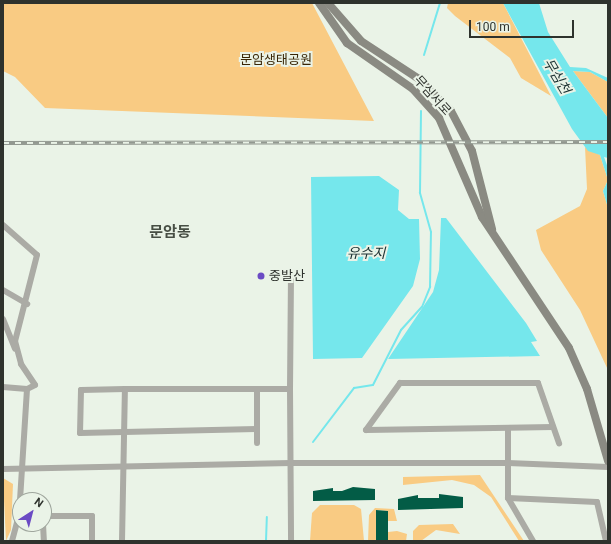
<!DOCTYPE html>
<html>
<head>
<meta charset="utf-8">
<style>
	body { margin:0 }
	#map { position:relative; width:611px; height:544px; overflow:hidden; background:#eaf3e7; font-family:Roboto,"Noto Sans KR",sans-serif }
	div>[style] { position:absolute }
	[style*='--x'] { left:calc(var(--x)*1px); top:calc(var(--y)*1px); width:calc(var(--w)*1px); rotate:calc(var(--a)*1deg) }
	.green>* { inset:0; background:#f9cb83 }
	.water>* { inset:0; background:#75e7ec }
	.stream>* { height:2px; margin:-1px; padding:0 1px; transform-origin:1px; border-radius:1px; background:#75e7ec }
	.building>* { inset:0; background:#035c46 }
	.street>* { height:6px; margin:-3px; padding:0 3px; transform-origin:3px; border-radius:3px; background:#ababa5 }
	.secondary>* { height:8px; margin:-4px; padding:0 4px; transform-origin:4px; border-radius:4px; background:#8a8a82 }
	.rail>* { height:3.5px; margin-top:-1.75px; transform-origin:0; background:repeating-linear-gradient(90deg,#eaf3e7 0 6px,#929890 0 12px); box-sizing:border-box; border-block:1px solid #929890 }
	.dots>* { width:11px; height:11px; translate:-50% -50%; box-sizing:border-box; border:2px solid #eaf3e7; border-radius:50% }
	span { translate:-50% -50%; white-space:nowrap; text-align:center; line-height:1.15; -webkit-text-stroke:4px #eaf3e7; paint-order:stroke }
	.park-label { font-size:13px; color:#392605 }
	.street-label { font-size:13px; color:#2e322d }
	.poi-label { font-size:13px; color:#2e322d }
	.left { translate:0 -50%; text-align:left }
	.water-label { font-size:14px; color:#192e2f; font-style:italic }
	.quarter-label { font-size:15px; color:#474e44; font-weight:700 }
	.frame { position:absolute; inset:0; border:4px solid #2e322d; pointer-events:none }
	.north { position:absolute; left:12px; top:492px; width:40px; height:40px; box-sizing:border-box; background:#eaf3e7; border:1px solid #9fa69d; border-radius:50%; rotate:36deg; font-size:11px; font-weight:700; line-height:16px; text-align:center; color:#2e322d }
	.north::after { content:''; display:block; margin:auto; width:14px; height:18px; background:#6b4bc4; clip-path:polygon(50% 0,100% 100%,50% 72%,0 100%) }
	.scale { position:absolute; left:469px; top:20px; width:105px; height:18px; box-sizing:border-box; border:2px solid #2e322d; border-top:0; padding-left:5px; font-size:12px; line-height:14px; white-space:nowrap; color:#2e322d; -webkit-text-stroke:3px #eaf3e7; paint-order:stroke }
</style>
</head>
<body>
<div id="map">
	<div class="green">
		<div style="clip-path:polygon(3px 3px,312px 3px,374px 121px,45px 108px,15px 77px,3px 71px)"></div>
		<div style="clip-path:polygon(448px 3px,503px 3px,551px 96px,521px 78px,510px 58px,455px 16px,447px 8px)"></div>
		<div style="clip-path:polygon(573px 71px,590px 72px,608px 82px,608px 118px)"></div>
		<div style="clip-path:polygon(585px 147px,600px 155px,608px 180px,603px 191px,608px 208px,608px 370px,580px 310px,541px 250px,536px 230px,580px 206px,587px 189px)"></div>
		<div style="clip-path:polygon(480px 475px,524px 541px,519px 541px,491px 497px,474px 485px,452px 480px,403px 485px,403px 477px)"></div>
		<div style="clip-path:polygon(3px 478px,13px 484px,11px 530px,6px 541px)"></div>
		<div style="clip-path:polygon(320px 505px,354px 505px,361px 509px,364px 541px,310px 541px,312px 513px)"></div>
		<div style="clip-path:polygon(375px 508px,394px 509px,397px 521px,388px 521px,388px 511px,377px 510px,376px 541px,368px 541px,369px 515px)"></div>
		<div style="clip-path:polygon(453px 524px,460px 534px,436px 530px,421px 541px,413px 541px,413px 531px,419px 525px)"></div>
		<div style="clip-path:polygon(397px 531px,407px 534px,406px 541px,388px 541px,388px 532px)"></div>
	</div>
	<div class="water">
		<div style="clip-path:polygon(503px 3px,539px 3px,548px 32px,570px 67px,586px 68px,608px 78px,608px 82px,590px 72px,573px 71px,608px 118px,608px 158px,604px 157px,608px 168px,608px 208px,603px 191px,608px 180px,600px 155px,588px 151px,572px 129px)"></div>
		<div style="clip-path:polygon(379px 176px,399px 190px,398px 210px,409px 219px,419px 219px,420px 259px,413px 286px,362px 358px,313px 359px,311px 177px)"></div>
		<div style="clip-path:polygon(441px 218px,446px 218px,526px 323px,537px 341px,531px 342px,540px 356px,388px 359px,433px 292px,439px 270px)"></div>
	</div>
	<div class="stream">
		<div style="--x:424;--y:55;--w:54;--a:-72.9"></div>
		<div style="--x:313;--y:442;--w:68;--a:-52.8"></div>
		<div style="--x:354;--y:388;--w:19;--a:-9"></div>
		<div style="--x:373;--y:385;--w:62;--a:-63"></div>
		<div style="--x:401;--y:330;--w:31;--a:-48"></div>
		<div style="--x:422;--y:307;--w:22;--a:-68"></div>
		<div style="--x:430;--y:287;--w:55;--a:-89"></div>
		<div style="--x:431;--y:232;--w:41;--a:-105.8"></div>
		<div style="--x:420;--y:193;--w:82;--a:-89.3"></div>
		<div style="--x:266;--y:541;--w:24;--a:-88"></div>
	</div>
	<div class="building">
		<div style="clip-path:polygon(353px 487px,375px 489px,375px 500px,313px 501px,313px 491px,333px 488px,333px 491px,342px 491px)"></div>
		<div style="clip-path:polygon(439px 494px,463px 497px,463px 508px,398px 510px,398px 499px,418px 495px,418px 498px,439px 498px)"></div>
		<div style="clip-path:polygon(376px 510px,388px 511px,388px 541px,376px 541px)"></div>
	</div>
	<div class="street">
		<div style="--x:3;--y:225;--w:45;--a:41.4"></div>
		<div style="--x:37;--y:255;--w:89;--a:104.3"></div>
		<div style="--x:15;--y:341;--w:24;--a:75"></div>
		<div style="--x:21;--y:364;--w:25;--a:56"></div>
		<div style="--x:35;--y:385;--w:9;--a:153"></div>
		<div style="--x:3;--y:290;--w:28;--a:30"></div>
		<div style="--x:3;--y:319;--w:32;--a:68"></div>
		<div style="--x:3;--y:387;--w:24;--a:5"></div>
		<div style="--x:27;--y:389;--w:126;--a:93.6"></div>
		<div style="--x:19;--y:515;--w:27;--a:105"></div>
		<div style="--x:125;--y:389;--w:44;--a:178.7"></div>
		<div style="--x:81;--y:390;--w:43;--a:91.3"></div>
		<div style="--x:80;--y:433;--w:177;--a:-1.3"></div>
		<div style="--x:290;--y:389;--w:116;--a:-89.5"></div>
		<div style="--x:553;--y:427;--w:187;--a:179.1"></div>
		<div style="--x:366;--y:430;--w:58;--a:-54.1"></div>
		<div style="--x:400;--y:383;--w:138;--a:0"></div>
		<div style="--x:538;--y:383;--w:64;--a:70.7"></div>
		<div style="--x:508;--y:428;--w:70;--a:90"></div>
		<div style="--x:508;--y:498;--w:50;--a:59.8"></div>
		<div style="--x:257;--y:443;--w:54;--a:-90"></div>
		<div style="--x:3;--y:469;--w:288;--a:-1.2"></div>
		<div style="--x:291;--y:463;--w:216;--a:0"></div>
		<div style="--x:507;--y:463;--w:101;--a:2.3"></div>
		<div style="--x:508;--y:498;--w:89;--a:2.6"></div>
		<div style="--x:597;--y:502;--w:40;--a:77"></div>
		<div style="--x:44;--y:516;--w:48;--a:0"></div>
		<div style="--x:92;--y:516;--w:25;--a:90"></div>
		<div style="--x:43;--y:524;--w:17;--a:87"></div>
		<div style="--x:122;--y:541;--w:152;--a:-88.9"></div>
		<div style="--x:125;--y:389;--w:165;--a:0"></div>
		<div style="--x:290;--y:389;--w:152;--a:89.6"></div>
	</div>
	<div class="secondary">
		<div style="--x:319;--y:3;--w:49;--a:55"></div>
		<div style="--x:347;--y:43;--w:80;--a:34.9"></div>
		<div style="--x:413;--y:89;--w:39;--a:48"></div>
		<div style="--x:439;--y:118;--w:108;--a:66.5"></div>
		<div style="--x:482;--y:217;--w:157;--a:56.4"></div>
		<div style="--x:569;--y:348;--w:45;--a:66.3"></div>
		<div style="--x:587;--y:389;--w:75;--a:73.7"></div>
		<div style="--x:328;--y:3;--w:50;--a:49"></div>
		<div style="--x:361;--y:41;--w:69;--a:33.2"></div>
		<div style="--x:419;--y:79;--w:45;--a:45"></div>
		<div style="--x:451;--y:111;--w:45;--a:62.3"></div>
		<div style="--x:472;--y:151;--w:81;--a:75.6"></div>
	</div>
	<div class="rail">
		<div style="--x:3;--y:143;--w:605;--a:-0.09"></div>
	</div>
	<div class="dots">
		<div style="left:261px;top:276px;background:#6b4bc4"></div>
	</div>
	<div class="park-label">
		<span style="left:276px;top:60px">문암생태공원</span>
	</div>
	<div class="street-label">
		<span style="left:432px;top:96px;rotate:48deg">무심서로</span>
	</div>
	<div class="poi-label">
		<span class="left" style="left:269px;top:276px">중발산</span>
	</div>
	<div class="water-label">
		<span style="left:557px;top:76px;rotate:59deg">무심천</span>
		<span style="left:366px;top:253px">유수지</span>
	</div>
	<div class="quarter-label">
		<span style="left:170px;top:233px">문암동</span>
	</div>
	<div class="frame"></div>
	<div class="north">N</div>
	<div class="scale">100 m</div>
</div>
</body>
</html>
